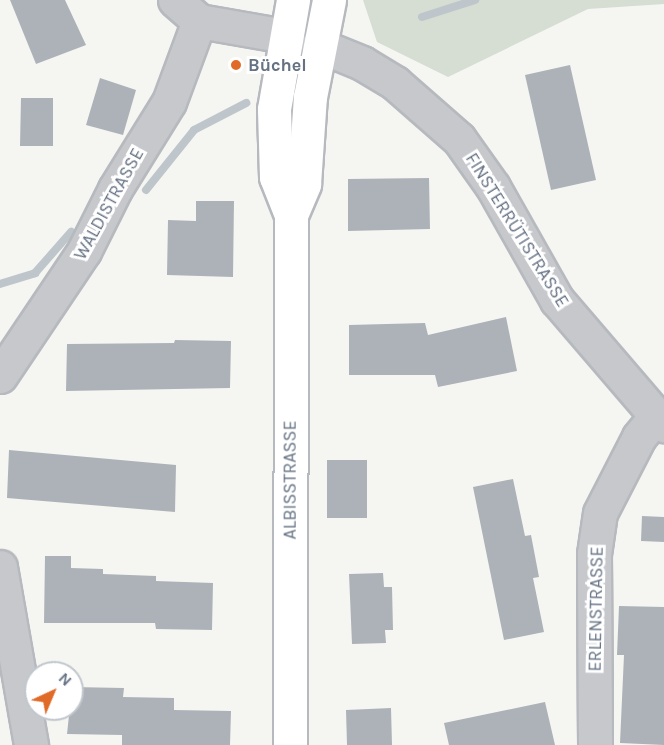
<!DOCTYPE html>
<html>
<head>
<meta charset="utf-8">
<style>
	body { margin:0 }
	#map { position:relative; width:664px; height:745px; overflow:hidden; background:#f5f6f2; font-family:Karla,sans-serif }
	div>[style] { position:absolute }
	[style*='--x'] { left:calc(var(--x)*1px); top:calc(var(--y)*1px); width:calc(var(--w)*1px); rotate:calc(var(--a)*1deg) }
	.green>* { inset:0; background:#d6ddd3 }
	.stream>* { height:8px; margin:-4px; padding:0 4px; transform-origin:4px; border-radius:4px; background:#bec6cb }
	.building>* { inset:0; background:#acb2b8 }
	.roads { filter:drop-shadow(2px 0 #b6b9be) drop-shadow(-2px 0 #b6b9be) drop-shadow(0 2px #b6b9be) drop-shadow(0 -2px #b6b9be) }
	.minor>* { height:33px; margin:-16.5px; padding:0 16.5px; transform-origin:16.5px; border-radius:16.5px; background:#c6c8cc }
	.major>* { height:33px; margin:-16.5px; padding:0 16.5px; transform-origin:16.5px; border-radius:16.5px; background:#fff }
	.dots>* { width:16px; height:16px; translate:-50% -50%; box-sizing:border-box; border:3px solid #fff; border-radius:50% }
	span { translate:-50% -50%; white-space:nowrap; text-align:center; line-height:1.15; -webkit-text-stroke:6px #fff; paint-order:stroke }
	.poi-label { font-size:18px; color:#657283; font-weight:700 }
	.left { translate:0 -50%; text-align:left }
	.street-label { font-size:18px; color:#657283 }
	.north { position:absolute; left:24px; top:661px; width:60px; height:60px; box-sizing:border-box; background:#fff; border:2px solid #c1c7cd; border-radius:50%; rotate:44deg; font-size:16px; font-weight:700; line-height:24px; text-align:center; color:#657283 }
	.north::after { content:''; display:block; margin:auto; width:21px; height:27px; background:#e06a28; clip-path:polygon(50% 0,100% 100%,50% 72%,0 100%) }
</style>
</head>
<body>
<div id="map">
	<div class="green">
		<div style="clip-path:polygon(363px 0,664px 0,664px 4px,588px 9px,448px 77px,377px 42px)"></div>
	</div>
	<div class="stream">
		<div style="--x:422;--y:17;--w:56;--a:-17.8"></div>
		<div style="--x:146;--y:190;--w:77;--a:-51.3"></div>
		<div style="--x:194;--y:130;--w:59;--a:-27.4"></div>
		<div style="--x:0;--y:284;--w:37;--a:-17"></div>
		<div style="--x:35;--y:273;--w:55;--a:-48.7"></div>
	</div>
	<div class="building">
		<div style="clip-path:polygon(10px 0,65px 0,86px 45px,36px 64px)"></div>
		<div style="clip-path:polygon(570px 65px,596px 180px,551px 190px,525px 75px)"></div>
		<div style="clip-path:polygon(100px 78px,136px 90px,123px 135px,86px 125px)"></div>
		<div style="clip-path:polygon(21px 98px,53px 98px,53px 146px,20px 146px)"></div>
		<div style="clip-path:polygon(429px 178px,430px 229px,348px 231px,348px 179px)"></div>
		<div style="clip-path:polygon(196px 201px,234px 201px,233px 277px,167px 275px,168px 220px,196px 221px)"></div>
		<div style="clip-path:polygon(506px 317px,517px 371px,438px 387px,435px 375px,349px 375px,349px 325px,425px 323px,428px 335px)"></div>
		<div style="clip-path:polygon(175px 340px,231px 341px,230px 388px,66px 391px,67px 344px,174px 343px)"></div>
		<div style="clip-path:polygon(9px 450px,176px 465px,175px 512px,7px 498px)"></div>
		<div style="clip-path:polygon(327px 460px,367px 460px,367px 518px,327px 518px)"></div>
		<div style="clip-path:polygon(513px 479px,525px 536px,531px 535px,539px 577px,533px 578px,544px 632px,504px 640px,473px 487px)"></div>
		<div style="clip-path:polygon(642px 516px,664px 517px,664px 542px,641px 541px)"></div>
		<div style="clip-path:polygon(45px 556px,71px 556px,71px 568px,103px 569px,103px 574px,156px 576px,156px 581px,213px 583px,212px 630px,156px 629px,155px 623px,44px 623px)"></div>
		<div style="clip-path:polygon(383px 573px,384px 587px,392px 587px,393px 630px,385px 630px,386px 643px,352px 644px,349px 574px)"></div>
		<div style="clip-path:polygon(619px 606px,664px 607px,664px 745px,620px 743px,624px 655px,617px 655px)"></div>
		<div style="clip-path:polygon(72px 687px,124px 688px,123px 697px,174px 698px,174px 710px,231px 711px,230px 745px,122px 745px,122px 735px,67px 734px)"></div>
		<div style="clip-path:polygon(545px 702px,555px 745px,449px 745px,444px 723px)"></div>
		<div style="clip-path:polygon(391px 708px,392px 745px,347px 745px,346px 710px)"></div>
	</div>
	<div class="roads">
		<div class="minor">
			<div style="--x:175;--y:0;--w:32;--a:41"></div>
			<div style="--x:199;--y:21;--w:87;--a:9.9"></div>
			<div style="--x:318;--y:45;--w:48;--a:22.2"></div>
			<div style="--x:362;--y:63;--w:39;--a:31"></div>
			<div style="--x:395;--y:83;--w:85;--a:41.2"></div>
			<div style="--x:459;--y:139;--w:59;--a:54.7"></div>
			<div style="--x:493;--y:187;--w:130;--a:60.5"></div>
			<div style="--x:557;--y:300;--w:165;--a:49.4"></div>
			<div style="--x:0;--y:376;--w:151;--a:-56.1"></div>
			<div style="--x:84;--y:251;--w:69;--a:-63.4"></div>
			<div style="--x:115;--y:189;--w:102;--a:-58.2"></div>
			<div style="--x:169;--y:102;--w:86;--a:-69.7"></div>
			<div style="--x:0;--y:567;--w:181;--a:80.1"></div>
			<div style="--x:595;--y:745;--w:191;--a:-90.3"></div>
			<div style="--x:594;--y:554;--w:41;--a:-81.7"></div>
			<div style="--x:600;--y:513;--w:85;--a:-62.8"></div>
			<div style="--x:639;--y:437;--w:27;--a:-51"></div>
		</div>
		<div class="major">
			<div style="--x:291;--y:215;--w:41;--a:-111.5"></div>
			<div style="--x:276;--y:177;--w:68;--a:-91.7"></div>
			<div style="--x:274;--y:109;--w:111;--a:-80.1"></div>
			<div style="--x:290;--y:745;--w:530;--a:-89.89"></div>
			<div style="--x:291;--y:215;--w:34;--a:-67"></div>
			<div style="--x:304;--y:184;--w:87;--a:-86.1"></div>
			<div style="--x:310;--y:97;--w:99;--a:-78.9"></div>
		</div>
	</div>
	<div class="dots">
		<div style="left:236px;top:65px;background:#e06a28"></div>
	</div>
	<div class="poi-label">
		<span class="left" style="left:248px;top:65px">Büchel</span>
	</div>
	<div class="street-label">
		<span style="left:109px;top:204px;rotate:-61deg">WALDISTRASSE</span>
		<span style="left:517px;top:230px;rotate:58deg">FINSTERRÜTISTRASSE</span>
		<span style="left:290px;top:480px;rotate:-90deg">ALBISSTRASSE</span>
		<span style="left:596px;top:609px;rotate:-89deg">ERLENSTRASSE</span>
	</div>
	<div class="north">N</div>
</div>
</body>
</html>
